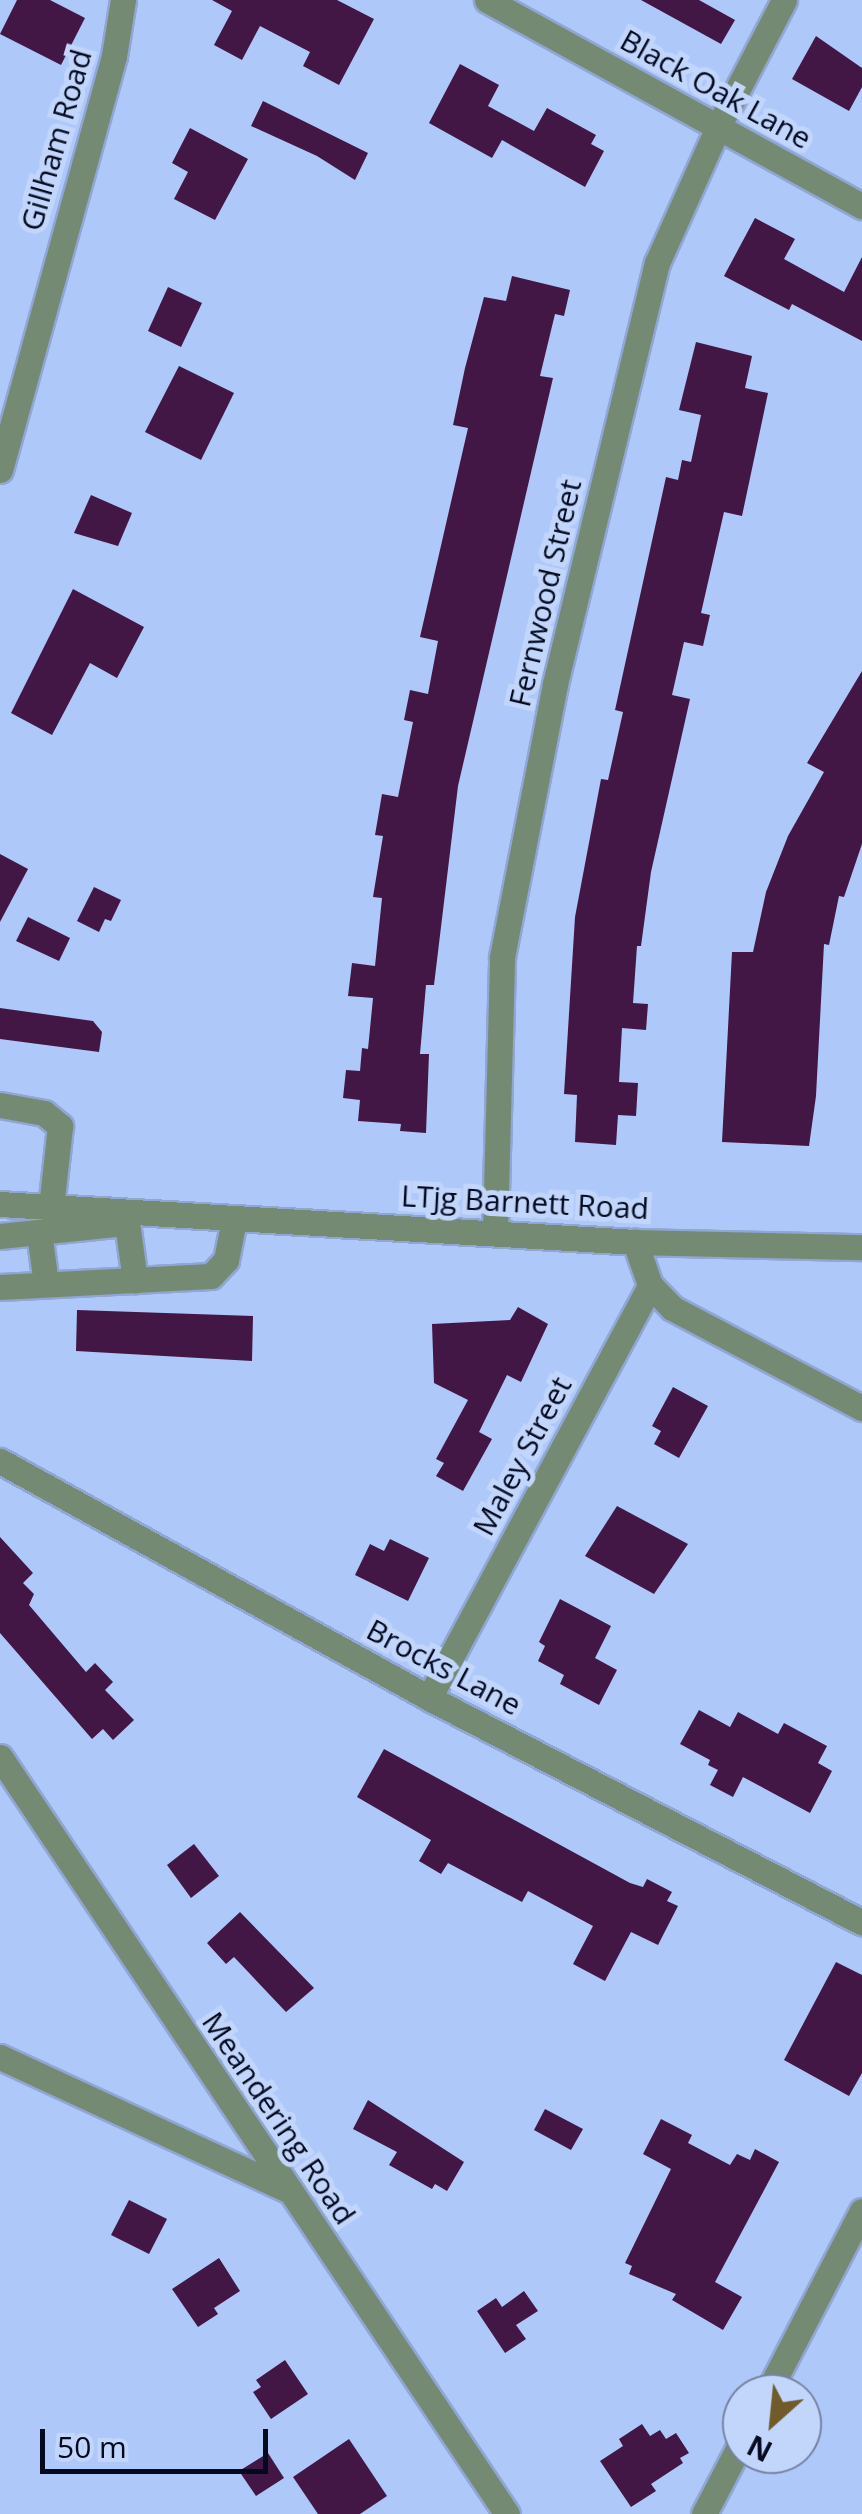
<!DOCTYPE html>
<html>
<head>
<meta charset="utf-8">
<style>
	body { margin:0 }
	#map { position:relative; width:862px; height:2514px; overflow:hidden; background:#afc8fa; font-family:"Open Sans",sans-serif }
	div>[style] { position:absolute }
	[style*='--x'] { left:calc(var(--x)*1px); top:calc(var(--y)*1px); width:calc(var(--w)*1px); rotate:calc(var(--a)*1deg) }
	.building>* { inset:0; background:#421746 }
	.roads { filter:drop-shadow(2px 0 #90a6d3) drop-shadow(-2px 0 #90a6d3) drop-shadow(0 2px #90a6d3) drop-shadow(0 -2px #90a6d3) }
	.minor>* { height:25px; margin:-12.5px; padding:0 12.5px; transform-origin:12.5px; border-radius:12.5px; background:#748a73 }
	span { translate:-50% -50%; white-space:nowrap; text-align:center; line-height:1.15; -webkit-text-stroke:10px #c2d5fb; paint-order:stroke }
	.street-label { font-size:30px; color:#030a20 }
	.north { position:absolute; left:722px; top:2374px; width:100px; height:100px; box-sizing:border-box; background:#c2d5fb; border:2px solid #7684a3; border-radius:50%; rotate:207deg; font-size:28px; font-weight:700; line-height:40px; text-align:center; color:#030a20 }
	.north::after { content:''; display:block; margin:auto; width:35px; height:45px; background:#725b2b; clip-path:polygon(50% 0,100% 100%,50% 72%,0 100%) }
	.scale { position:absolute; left:40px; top:2429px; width:228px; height:45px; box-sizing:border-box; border:5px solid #030a20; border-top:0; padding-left:12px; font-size:30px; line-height:35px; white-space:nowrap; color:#030a20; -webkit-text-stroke:8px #c2d5fb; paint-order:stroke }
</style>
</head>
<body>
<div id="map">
	<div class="building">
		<div style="clip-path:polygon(17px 0,50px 0,85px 18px,61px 65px,0 34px)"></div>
		<div style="clip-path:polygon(212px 0,337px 0,374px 19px,339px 85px,303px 66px,310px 52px,260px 26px,242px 60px,214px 45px,232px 11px)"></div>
		<div style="clip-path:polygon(641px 0,699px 0,735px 20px,721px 44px)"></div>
		<div style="clip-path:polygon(816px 36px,862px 68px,862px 87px,849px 111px,792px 79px)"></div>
		<div style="clip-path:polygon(460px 64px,499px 85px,488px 106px,534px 131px,547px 108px,596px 135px,591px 144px,604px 151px,585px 187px,502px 140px,492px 158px,429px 123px)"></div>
		<div style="clip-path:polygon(263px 101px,368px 153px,355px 180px,317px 156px,251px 126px)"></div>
		<div style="clip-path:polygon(190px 128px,248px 159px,215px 220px,174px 199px,188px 172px,172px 163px)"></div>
		<div style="clip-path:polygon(755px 218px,795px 239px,784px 259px,844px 292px,862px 257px,862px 341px,792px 304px,789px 310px,724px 276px)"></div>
		<div style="clip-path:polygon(512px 276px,570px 290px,564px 316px,555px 314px,540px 376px,553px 378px,458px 786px,434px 985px,426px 985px,420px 1054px,429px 1054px,426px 1133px,400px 1131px,401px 1124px,358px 1121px,360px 1100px,343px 1098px,346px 1070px,360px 1071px,362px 1048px,368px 1049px,373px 998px,348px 996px,352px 963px,375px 966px,382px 898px,373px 897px,383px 836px,375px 835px,382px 794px,398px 797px,413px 722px,404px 720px,410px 690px,428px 694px,438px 641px,420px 637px,468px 428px,453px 425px,465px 368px,484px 297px,506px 301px)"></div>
		<div style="clip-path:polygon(168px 287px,202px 303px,181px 347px,148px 331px)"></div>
		<div style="clip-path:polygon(696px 342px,752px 356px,745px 388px,768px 393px,742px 516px,724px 512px,701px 613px,710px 615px,703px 646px,684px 642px,672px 695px,690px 699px,651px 872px,641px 946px,637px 946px,633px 1003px,648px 1004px,646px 1030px,622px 1028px,619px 1082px,638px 1083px,636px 1116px,618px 1115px,616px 1145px,575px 1142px,577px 1095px,564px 1094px,575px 917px,601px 779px,608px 780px,623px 712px,615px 710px,666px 477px,678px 480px,682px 460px,691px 462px,701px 415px,679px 410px)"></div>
		<div style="clip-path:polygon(179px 366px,234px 393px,201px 460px,145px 432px)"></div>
		<div style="clip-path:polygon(91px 495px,132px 513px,118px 546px,74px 533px)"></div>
		<div style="clip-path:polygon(73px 589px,144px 627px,117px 678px,90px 663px,52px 735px,11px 713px)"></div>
		<div style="clip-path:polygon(862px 671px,862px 844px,844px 897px,839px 896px,829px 945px,824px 944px,816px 1096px,809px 1146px,722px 1142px,732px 952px,753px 952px,766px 892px,788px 836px,824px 772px,807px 763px)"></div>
		<div style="clip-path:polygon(0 854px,28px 869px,0 922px)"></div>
		<div style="clip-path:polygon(94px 887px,121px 900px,111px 921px,105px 919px,99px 932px,77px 921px)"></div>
		<div style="clip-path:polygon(28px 917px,70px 938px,59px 961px,16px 941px)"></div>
		<div style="clip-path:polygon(0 1008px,93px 1021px,102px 1032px,99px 1052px,0 1039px)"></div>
		<div style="clip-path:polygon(518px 1307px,548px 1324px,521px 1382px,507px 1375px,479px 1432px,492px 1439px,463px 1491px,436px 1476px,444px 1463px,436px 1459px,468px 1400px,434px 1383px,432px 1324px,510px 1320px)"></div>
		<div style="clip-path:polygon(77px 1310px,253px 1316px,252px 1361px,76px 1351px)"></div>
		<div style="clip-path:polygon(673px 1387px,708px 1406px,679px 1458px,654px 1444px,661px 1431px,652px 1426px)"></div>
		<div style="clip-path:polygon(617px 1506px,688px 1544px,654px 1594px,585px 1556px)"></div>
		<div style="clip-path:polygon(0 1537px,33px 1573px,23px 1583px,34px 1594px,29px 1605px,86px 1672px,95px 1663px,113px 1682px,105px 1690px,134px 1720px,113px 1740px,103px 1729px,92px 1739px,0 1633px)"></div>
		<div style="clip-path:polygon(390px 1539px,429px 1558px,408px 1601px,355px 1575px,370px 1544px,384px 1551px)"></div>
		<div style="clip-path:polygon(560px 1599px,611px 1626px,595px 1658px,617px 1670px,599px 1705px,560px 1684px,564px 1675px,538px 1661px,545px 1646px,539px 1642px)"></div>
		<div style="clip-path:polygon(699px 1710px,730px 1727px,738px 1712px,778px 1734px,784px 1723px,827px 1746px,818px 1763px,832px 1771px,810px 1813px,743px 1777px,733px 1797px,710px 1785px,718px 1770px,708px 1765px,710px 1760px,680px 1744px)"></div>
		<div style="clip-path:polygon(384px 1749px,630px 1883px,643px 1887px,647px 1879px,672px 1892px,667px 1901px,678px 1906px,658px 1945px,631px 1932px,605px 1981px,573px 1964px,593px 1926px,528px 1891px,522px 1902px,448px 1863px,441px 1874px,419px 1861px,431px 1840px,357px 1797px)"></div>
		<div style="clip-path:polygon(194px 1844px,219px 1876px,191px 1898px,167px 1865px)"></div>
		<div style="clip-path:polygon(240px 1912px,314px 1988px,286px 2012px,234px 1957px,226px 1964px,207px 1943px)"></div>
		<div style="clip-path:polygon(836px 1962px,862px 1975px,862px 2073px,849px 2096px,784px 2060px)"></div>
		<div style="clip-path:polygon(368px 2100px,464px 2162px,447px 2191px,435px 2184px,432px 2189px,389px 2165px,397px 2152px,353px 2129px)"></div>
		<div style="clip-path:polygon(545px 2109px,583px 2129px,571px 2150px,534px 2130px)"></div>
		<div style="clip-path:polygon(661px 2119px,692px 2135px,688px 2143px,730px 2165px,737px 2154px,750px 2160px,755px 2149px,779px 2162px,715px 2282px,742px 2297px,723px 2330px,672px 2300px,676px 2294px,629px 2274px,632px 2266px,625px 2263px,671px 2169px,643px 2154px)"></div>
		<div style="clip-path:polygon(129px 2200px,167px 2219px,149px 2254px,111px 2235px)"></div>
		<div style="clip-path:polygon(219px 2258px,240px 2291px,214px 2308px,218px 2314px,198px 2327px,172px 2289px)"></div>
		<div style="clip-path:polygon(524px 2291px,538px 2311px,516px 2325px,526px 2339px,505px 2353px,477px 2311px,496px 2298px,502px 2307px)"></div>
		<div style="clip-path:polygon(285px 2360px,308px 2394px,271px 2419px,253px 2392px,261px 2387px,256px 2380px)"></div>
		<div style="clip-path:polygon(642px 2424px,650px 2436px,660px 2430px,666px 2439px,676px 2433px,689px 2453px,680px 2458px,683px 2463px,651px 2484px,656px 2491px,631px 2507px,600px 2461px,623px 2446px,619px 2439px)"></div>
		<div style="clip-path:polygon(349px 2439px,387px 2496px,360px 2514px,318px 2514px,293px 2477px)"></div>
		<div style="clip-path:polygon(268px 2453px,284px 2478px,256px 2496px,239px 2471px)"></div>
	</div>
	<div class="roads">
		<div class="minor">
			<div style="--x:487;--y:0;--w:428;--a:28.8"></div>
			<div style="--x:0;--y:470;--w:429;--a:-74.6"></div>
			<div style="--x:114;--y:56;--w:57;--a:-80.9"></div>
			<div style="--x:0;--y:1105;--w:45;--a:10.3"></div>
			<div style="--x:44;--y:1113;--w:21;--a:39"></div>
			<div style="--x:60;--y:1126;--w:81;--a:96.3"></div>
			<div style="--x:0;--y:1204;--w:636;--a:3.42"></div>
			<div style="--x:635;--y:1242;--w:227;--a:1.3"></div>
			<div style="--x:127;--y:1223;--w:58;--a:82"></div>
			<div style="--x:495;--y:1230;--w:273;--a:-88.5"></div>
			<div style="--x:502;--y:957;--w:278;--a:-79"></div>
			<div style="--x:555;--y:684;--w:433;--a:-76.4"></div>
			<div style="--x:657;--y:263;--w:149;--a:-65.8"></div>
			<div style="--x:718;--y:127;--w:143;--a:-62.5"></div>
			<div style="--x:39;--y:1232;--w:52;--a:82.3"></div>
			<div style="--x:0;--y:1236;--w:115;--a:-6"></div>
			<div style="--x:650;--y:1285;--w:32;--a:46"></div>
			<div style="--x:672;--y:1308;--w:215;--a:27.8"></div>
			<div style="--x:0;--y:1287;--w:211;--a:-3"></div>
			<div style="--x:211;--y:1276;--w:22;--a:-47"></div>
			<div style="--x:226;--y:1260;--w:41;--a:-78.7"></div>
			<div style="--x:0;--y:1461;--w:490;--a:28.9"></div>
			<div style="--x:429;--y:1698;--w:488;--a:27.4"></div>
			<div style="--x:429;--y:1698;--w:468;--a:-61.8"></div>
			<div style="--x:650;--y:1285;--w:46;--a:-109.2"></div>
			<div style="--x:0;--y:1757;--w:911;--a:56.19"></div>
			<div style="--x:0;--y:2057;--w:317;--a:24.8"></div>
			<div style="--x:767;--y:2394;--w:206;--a:-62.6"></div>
			<div style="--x:704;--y:2514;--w:82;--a:-62.5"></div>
		</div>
	</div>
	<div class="street-label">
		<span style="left:716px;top:89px;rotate:29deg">Black Oak Lane</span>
		<span style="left:56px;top:140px;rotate:-74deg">Gillham Road</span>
		<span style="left:545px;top:593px;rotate:-77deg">Fernwood Street</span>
		<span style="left:525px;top:1202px;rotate:3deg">LTjg Barnett Road</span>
		<span style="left:522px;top:1456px;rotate:-62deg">Maley Street</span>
		<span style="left:444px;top:1667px;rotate:28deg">Brocks Lane</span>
		<span style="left:279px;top:2118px;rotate:56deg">Meandering Road</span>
	</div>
	<div class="north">N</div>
	<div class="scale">50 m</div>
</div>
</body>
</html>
